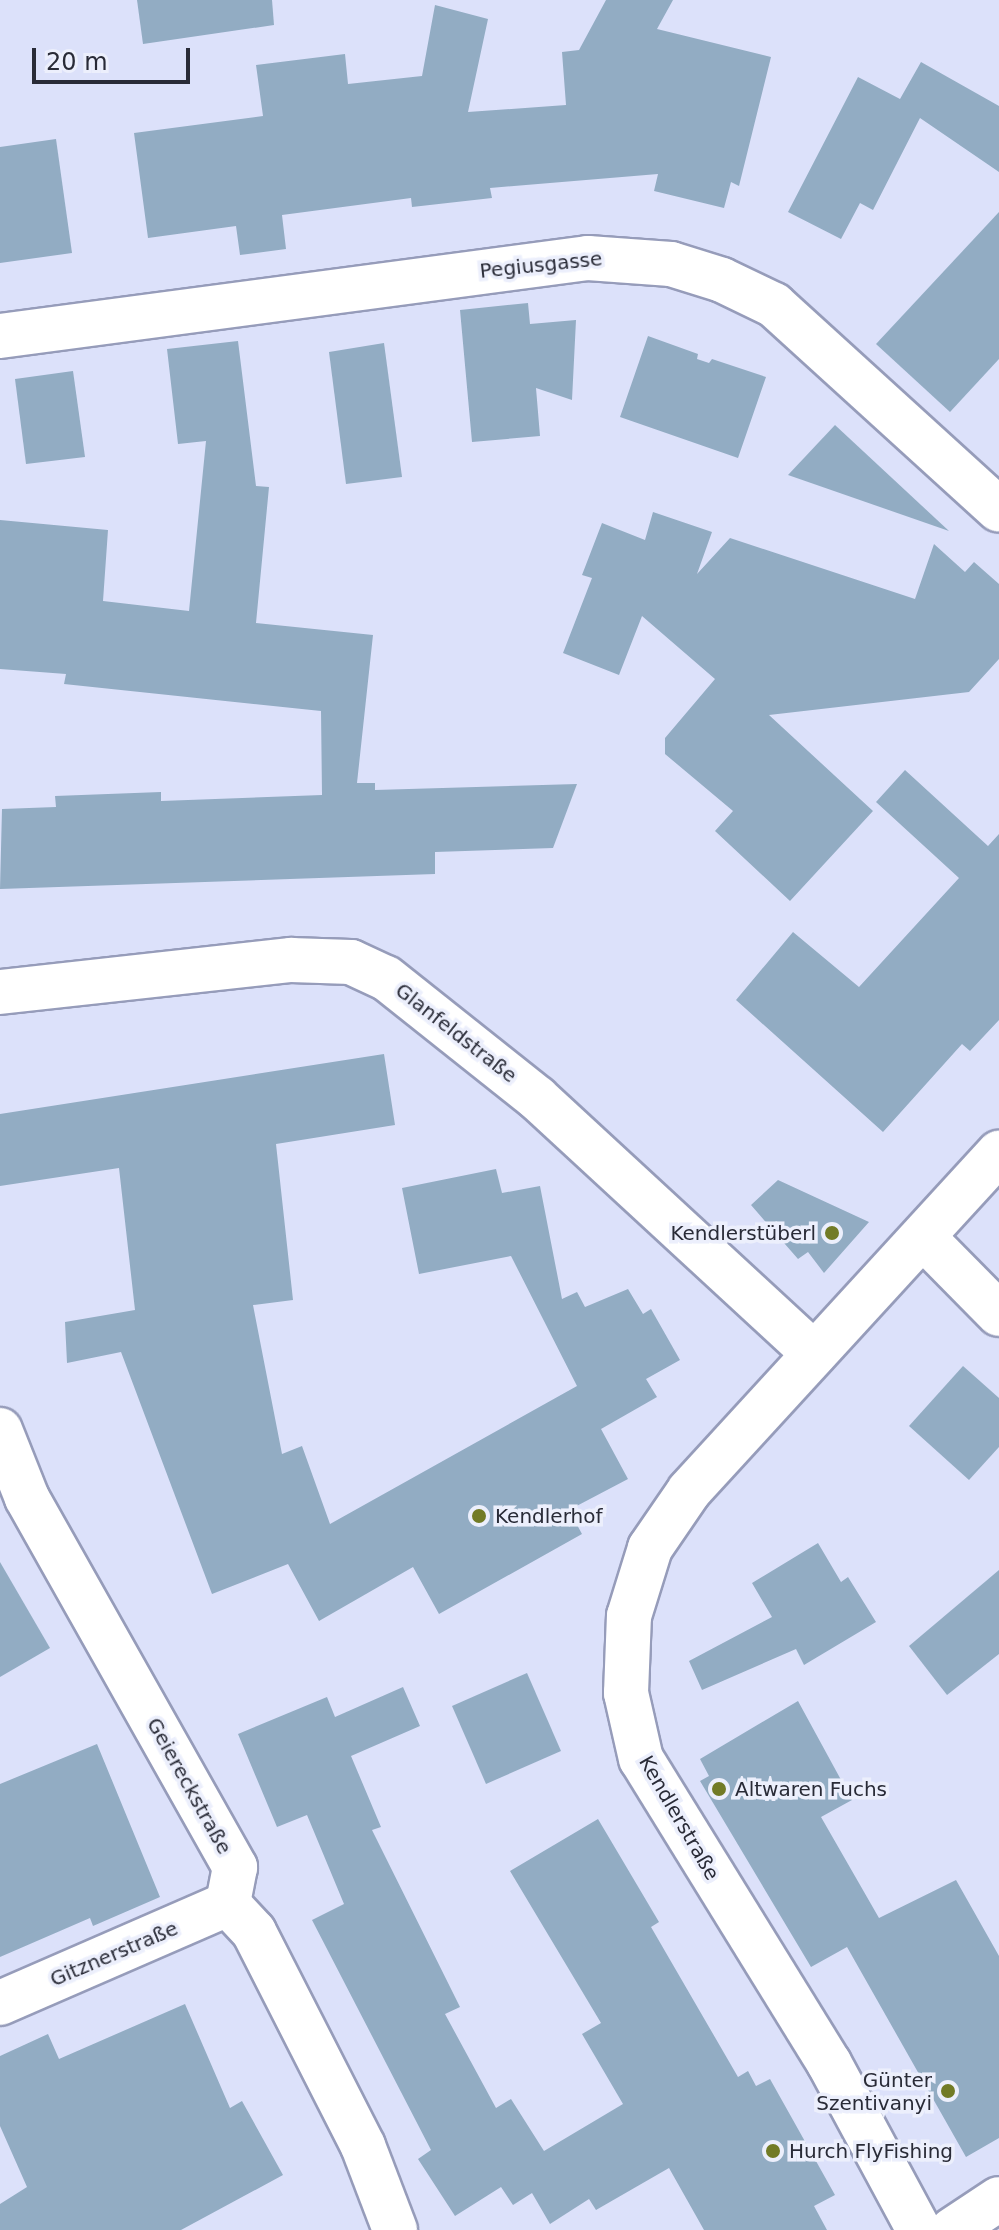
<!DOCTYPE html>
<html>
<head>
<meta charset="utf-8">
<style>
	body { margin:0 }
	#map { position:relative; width:999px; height:2230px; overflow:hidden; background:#dce1fa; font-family:"DejaVu Sans",sans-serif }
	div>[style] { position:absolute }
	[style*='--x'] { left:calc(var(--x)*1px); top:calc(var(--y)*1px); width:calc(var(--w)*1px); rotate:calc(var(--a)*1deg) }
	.building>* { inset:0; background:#92acc3 }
	.roads { filter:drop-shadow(2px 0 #969cba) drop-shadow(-2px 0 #969cba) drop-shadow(0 2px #969cba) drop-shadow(0 -2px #969cba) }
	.minor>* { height:44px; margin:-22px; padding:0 22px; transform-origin:22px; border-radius:22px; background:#fff }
	.tertiary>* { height:44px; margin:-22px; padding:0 22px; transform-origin:22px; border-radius:22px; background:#fff }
	.dots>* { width:22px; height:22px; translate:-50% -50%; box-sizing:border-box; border:4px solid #eceffc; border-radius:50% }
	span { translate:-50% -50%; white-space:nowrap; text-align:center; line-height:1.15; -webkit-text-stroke:7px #eceffc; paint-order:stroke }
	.street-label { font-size:20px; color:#292b37 }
	.poi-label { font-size:20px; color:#292b37 }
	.right { translate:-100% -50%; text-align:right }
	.left { translate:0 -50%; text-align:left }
	.scale { position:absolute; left:32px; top:48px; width:158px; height:36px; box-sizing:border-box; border:4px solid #292b37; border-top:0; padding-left:10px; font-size:24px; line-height:28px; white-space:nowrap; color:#292b37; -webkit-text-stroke:6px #eceffc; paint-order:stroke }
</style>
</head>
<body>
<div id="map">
	<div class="building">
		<div style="clip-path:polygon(137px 0,272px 0,274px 25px,143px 44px)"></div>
		<div style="clip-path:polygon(606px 0,673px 0,657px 29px,771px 57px,739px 186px,731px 182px,724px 208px,654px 191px,658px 174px,490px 188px,492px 198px,412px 207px,411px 198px,282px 215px,286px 249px,240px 255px,236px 226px,148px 238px,134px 133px,263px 116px,256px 65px,345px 54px,348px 84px,422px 76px,435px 5px,488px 19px,468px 112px,566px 105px,562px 52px,579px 50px)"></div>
		<div style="clip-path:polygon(921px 62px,999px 106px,999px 172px,920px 118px,873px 210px,860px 203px,841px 239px,788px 212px,858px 77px,900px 99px)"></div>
		<div style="clip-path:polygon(56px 139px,72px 253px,0 263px,0 147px)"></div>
		<div style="clip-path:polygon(999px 212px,999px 359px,950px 412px,876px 344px)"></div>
		<div style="clip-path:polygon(528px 303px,530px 324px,576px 320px,572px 400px,536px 388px,540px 436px,472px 442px,460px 310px)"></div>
		<div style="clip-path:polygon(648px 336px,698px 354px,697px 359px,709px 363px,712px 359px,766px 377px,738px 458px,620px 417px)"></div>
		<div style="clip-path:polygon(238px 341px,256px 486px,269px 487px,256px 623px,373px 635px,357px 783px,375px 783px,375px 790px,577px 784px,553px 848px,435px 852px,435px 874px,0 889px,2px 809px,56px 807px,55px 796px,161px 792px,161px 801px,322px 795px,321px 711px,64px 684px,66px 674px,0 669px,0 520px,108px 530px,103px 601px,189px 611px,206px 441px,178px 444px,167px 349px)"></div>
		<div style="clip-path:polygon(384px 343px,402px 477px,346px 484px,329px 352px)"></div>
		<div style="clip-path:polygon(73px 371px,85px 457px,26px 464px,15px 379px)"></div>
		<div style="clip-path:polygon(835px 425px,949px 531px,788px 475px)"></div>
		<div style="clip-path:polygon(653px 512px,712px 532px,697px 574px,730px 538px,915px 599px,934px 544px,965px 572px,974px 562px,999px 584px,999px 659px,969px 692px,769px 715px,873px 811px,790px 901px,715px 831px,733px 811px,665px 754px,665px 738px,715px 679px,642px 616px,619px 675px,563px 653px,592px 578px,582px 575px,602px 523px,645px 540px)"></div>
		<div style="clip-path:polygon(905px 770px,988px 846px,999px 834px,999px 1020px,970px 1051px,962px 1044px,883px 1132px,736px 1000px,793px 932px,859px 987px,959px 878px,876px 802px)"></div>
		<div style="clip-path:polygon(384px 1054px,395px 1125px,276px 1144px,293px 1300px,253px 1305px,282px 1454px,302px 1446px,330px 1524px,577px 1386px,511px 1256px,419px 1274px,402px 1188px,496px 1169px,502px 1193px,540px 1186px,562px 1299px,577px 1292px,585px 1307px,628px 1289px,643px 1314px,651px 1309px,680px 1360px,646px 1379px,657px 1397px,601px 1429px,628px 1479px,569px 1510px,582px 1534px,439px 1614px,413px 1567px,319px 1621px,288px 1564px,212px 1594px,121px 1352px,67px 1363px,65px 1322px,135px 1310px,119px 1168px,0 1186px,0 1114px)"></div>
		<div style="clip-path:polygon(778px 1180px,869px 1222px,824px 1273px,808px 1252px,798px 1259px,751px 1205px)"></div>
		<div style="clip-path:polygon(963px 1366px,999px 1398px,999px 1447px,969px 1480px,909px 1426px)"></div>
		<div style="clip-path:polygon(818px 1543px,841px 1582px,848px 1577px,876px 1622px,804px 1665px,796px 1649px,702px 1690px,689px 1661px,772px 1617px,752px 1583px)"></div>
		<div style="clip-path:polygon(0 1562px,50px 1648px,0 1677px)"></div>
		<div style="clip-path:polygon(999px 1570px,999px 1654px,947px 1695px,909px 1646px)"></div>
		<div style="clip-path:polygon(527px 1673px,561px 1751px,486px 1784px,452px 1706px)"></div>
		<div style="clip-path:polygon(403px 1687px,420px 1726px,351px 1756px,381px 1827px,372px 1830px,460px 2007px,445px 2014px,496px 2108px,511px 2099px,544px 2151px,623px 2104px,582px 2034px,601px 2023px,510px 1871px,598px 1819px,659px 1922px,651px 1927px,738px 2077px,748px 2071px,756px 2086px,770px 2079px,835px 2195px,814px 2206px,827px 2230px,704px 2230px,669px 2168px,596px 2210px,589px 2199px,550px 2224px,532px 2193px,513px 2205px,501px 2187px,455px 2216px,418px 2159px,431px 2150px,312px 1920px,344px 1904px,307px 1815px,277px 1827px,238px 1734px,327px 1697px,335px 1717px)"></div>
		<div style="clip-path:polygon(798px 1701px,852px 1800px,821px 1817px,879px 1918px,956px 1880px,999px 1956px,999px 2138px,966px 2157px,847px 1947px,811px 1967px,700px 1781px,709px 1776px,700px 1759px)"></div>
		<div style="clip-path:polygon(97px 1744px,160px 1897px,93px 1926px,90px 1918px,0 1957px,0 1784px)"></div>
		<div style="clip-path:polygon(185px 2004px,230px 2108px,242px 2101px,283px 2175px,181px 2230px,0 2230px,0 2204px,27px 2187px,0 2126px,0 2056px,48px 2034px,59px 2059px)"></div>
	</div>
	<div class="roads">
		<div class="minor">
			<div style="--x:0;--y:336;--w:593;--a:-7.56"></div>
			<div style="--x:588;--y:258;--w:83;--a:4.1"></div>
			<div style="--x:671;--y:264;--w:53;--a:17.4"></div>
			<div style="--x:722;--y:280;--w:58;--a:25.7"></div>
			<div style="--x:774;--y:305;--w:304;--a:42.3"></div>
			<div style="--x:0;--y:992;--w:293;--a:-6.3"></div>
			<div style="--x:291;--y:960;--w:60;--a:1.9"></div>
			<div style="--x:351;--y:962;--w:38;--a:25"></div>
			<div style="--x:386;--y:978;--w:193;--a:38.5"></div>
			<div style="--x:537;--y:1098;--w:377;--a:42.7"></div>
			<div style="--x:923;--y:1237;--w:108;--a:45.4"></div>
			<div style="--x:0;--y:1430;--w:73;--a:68.3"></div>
			<div style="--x:27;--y:1498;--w:424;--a:60.6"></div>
			<div style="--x:235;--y:1867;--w:38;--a:101"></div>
			<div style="--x:228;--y:1904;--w:38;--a:47"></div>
			<div style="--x:254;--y:1932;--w:240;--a:63"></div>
			<div style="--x:363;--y:2146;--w:90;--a:69.1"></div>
			<div style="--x:0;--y:2003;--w:249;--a:-23.5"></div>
			<div style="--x:952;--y:2230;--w:56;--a:-33.4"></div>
		</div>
		<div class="tertiary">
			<div style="--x:919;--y:2230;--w:190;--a:-118.3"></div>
			<div style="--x:829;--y:2063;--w:357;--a:-121.7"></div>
			<div style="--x:641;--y:1759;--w:68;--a:-102.8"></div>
			<div style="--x:626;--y:1693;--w:77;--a:-87.8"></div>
			<div style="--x:629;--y:1616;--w:71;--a:-72.8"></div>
			<div style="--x:650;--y:1548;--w:69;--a:-55.6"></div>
			<div style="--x:689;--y:1491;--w:459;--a:-47.5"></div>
		</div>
	</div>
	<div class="dots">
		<div style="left:832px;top:1233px;background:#727b26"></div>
		<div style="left:479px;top:1516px;background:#727b26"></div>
		<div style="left:719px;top:1789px;background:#727b26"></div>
		<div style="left:948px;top:2091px;background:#727b26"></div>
		<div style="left:773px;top:2151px;background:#727b26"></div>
	</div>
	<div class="street-label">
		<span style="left:541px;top:265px;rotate:-6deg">Pegiusgasse</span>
		<span style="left:456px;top:1033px;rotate:38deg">Glanfeldstraße</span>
		<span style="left:189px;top:1786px;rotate:61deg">Geiereckstraße</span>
		<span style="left:679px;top:1818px;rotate:60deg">Kendlerstraße</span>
		<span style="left:114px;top:1954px;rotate:-23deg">Gitznerstraße</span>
	</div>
	<div class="poi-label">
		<span class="right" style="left:816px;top:1233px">Kendlerstüberl</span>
		<span class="left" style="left:495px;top:1516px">Kendlerhof</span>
		<span class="left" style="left:735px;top:1789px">Altwaren Fuchs</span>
		<span class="right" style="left:932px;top:2092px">Günter<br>Szentivanyi</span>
		<span class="left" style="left:789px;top:2151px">Hurch FlyFishing</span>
	</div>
	<div class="scale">20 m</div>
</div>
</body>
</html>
